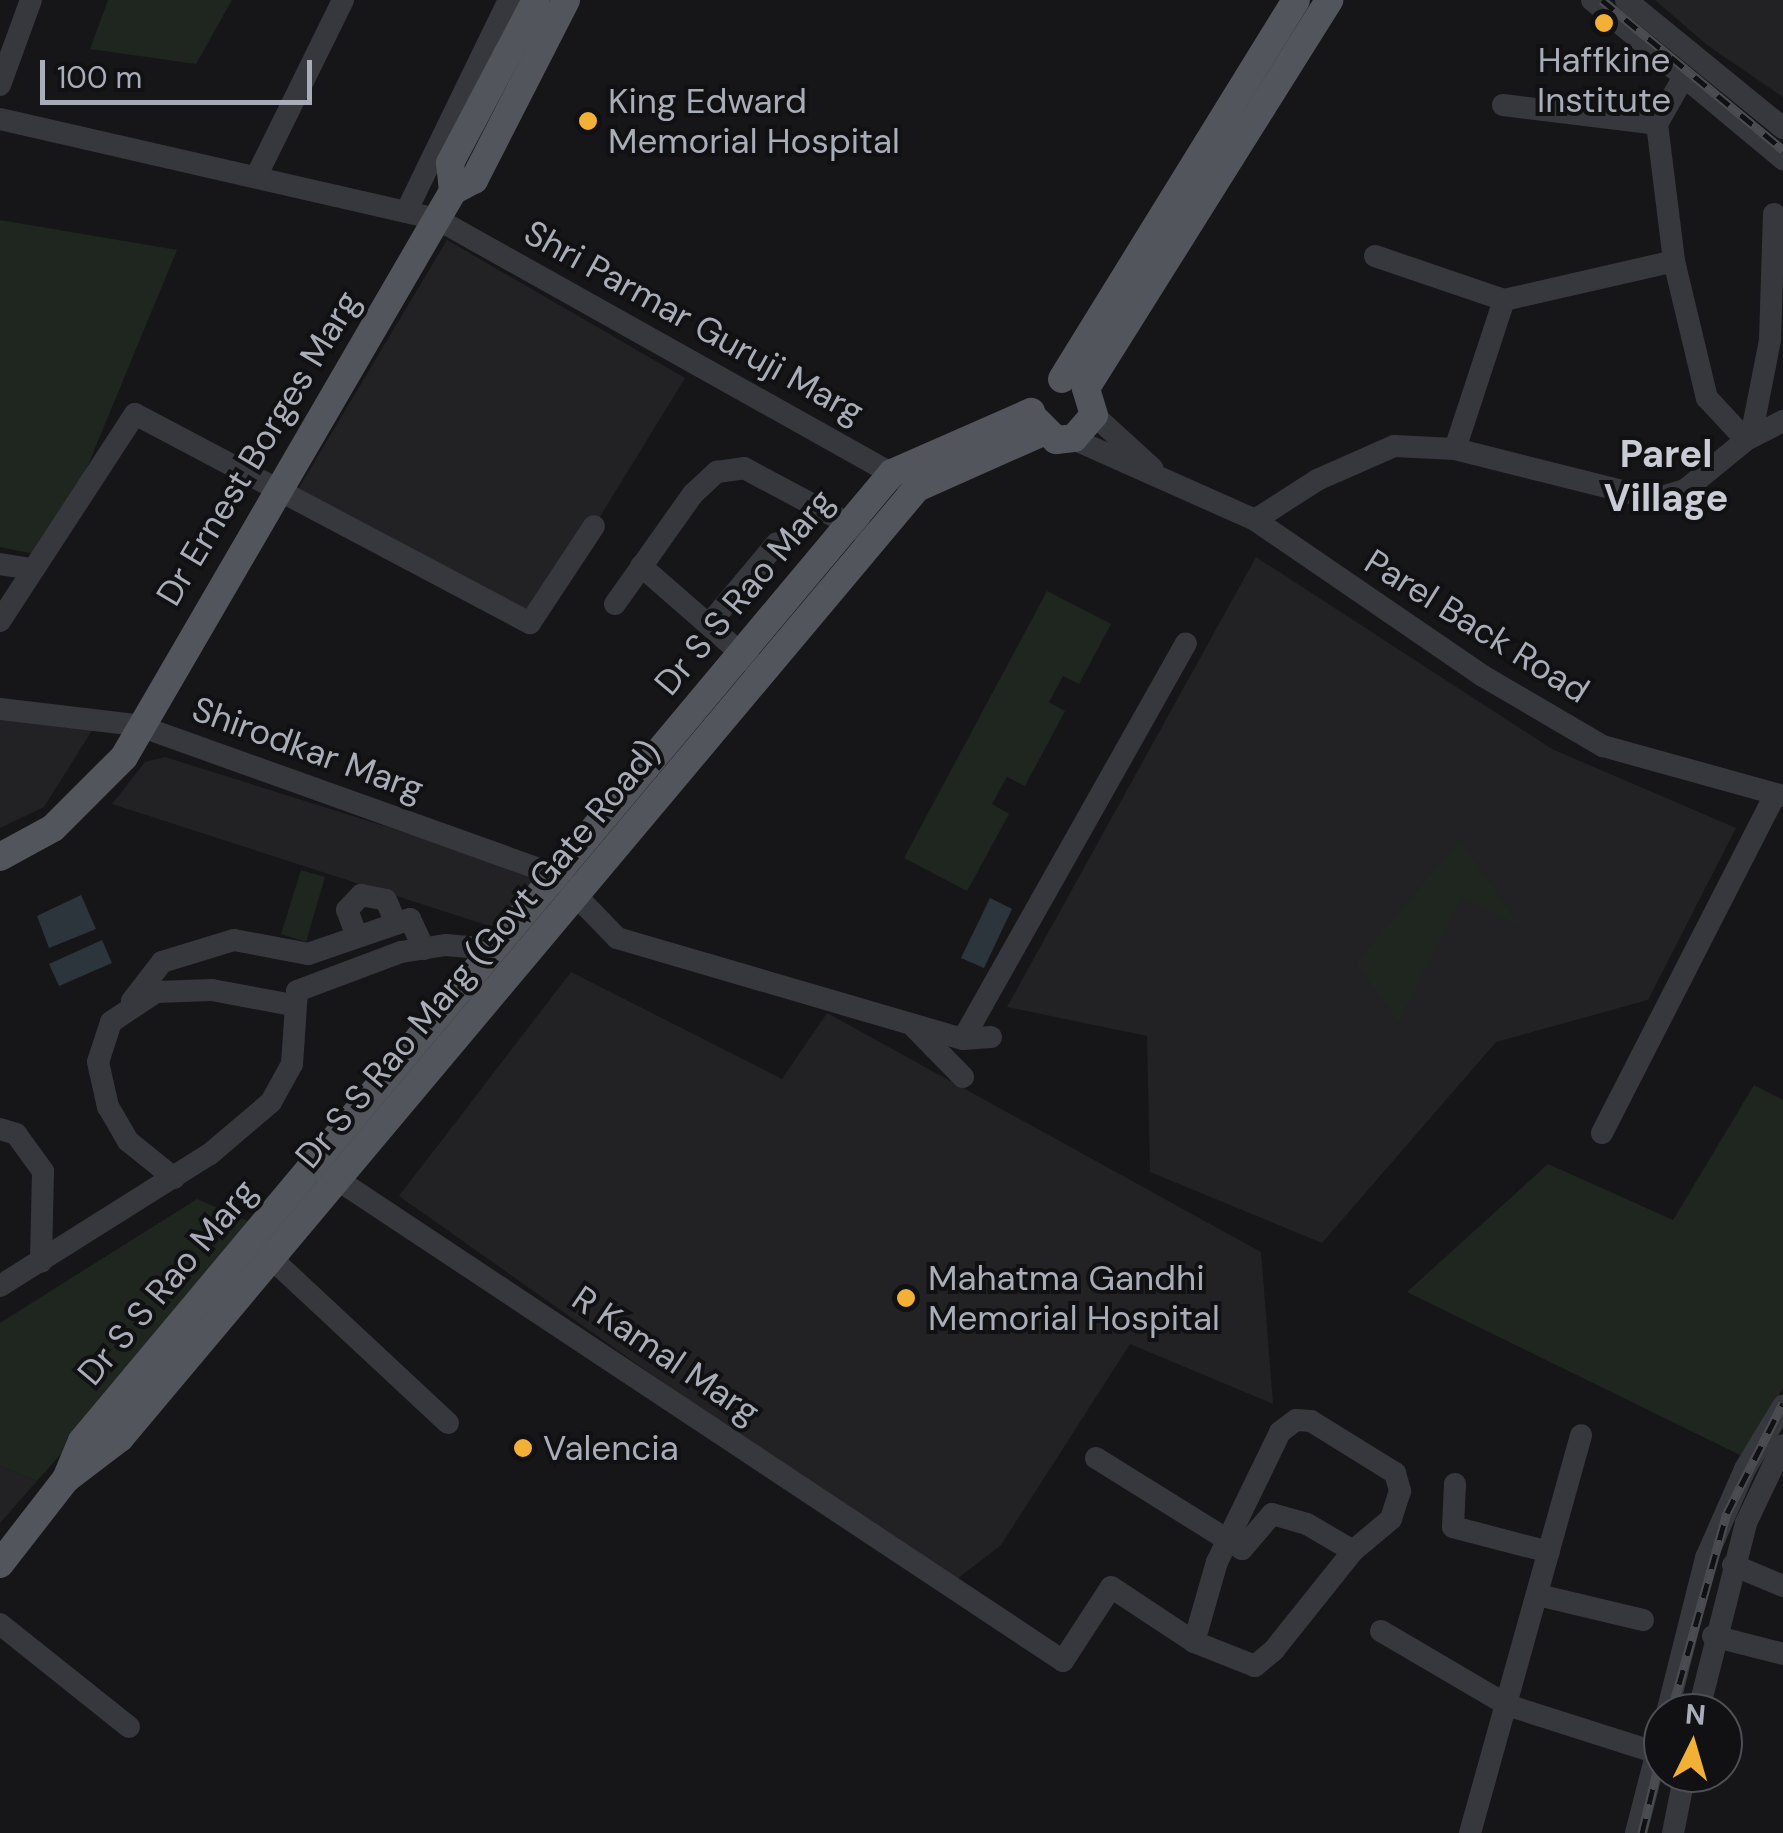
<!DOCTYPE html>
<html>
<head>
<meta charset="utf-8">
<style>
	body { margin:0 }
	#map { position:relative; width:1783px; height:1833px; overflow:hidden; background:#161618; font-family:"DM Sans",sans-serif }
	div>[style] { position:absolute }
	[style*='--x'] { left:calc(var(--x)*1px); top:calc(var(--y)*1px); width:calc(var(--w)*1px); rotate:calc(var(--a)*1deg) }
	.built>* { inset:0; background:#222225 }
	.green>* { inset:0; background:#1e261f }
	.water>* { inset:0; background:#2c353c }
	.minor>* { height:22px; margin:-11px; padding:0 11px; transform-origin:11px; border-radius:11px; background:#37383d }
	.major>* { height:28px; margin:-14px; padding:0 14px; transform-origin:14px; border-radius:14px; background:#53555c }
	.rail>* { height:9px; margin-top:-4.5px; transform-origin:0; background:repeating-linear-gradient(90deg,#111113 0 15px,#4a4c52 0 30px); box-sizing:border-box; border-block:2px solid #4a4c52 }
	.dots>* { width:28px; height:28px; translate:-50% -50%; box-sizing:border-box; border:5px solid #111113; border-radius:50% }
	span { translate:-50% -50%; white-space:nowrap; text-align:center; line-height:1.15; -webkit-text-stroke:8px #111113; paint-order:stroke }
	.poi-label { font-size:35px; color:#a8adb8 }
	.left { translate:0 -50%; text-align:left }
	.street-label { font-size:35px; color:#a8adb8 }
	.neighbourhood-label { font-size:38px; color:#c9ccd4; font-weight:700 }
	.north { position:absolute; left:1643px; top:1693px; width:100px; height:100px; box-sizing:border-box; background:#111113; border:2px solid #4d4f55; border-radius:50%; rotate:5deg; font-size:28px; font-weight:700; line-height:40px; text-align:center; color:#a8adb8 }
	.north::after { content:''; display:block; margin:auto; width:35px; height:45px; background:#f2b134; clip-path:polygon(50% 0,100% 100%,50% 72%,0 100%) }
	.scale { position:absolute; left:40px; top:60px; width:272px; height:45px; box-sizing:border-box; border:5px solid #a8adb8; border-top:0; padding-left:12px; font-size:30px; line-height:35px; white-space:nowrap; color:#a8adb8; -webkit-text-stroke:8px #111113; paint-order:stroke }
</style>
</head>
<body>
<div id="map">
	<div class="built">
		<div style="clip-path:polygon(1655px 0,1783px 0,1783px 97px,1707px 45px)"></div>
		<div style="clip-path:polygon(447px 240px,685px 378px,531px 629px,288px 506px)"></div>
		<div style="clip-path:polygon(1256px 557px,1552px 749px,1736px 828px,1648px 1000px,1496px 1042px,1322px 1243px,1150px 1172px,1147px 1036px,1007px 1007px)"></div>
		<div style="clip-path:polygon(0 720px,96px 724px,44px 807px,0 828px)"></div>
		<div style="clip-path:polygon(165px 757px,531px 872px,535px 889px,502px 930px,112px 804px,145px 762px)"></div>
		<div style="clip-path:polygon(571px 972px,782px 1079px,827px 1013px,1261px 1252px,1273px 1404px,1130px 1344px,1001px 1545px,957px 1579px,725px 1426px,399px 1196px)"></div>
		<div style="clip-path:polygon(0 1466px,37px 1481px,0 1523px)"></div>
	</div>
	<div class="green">
		<div style="clip-path:polygon(108px 0,232px 0,196px 64px,90px 49px)"></div>
		<div style="clip-path:polygon(0 220px,177px 250px,50px 557px,0 547px)"></div>
		<div style="clip-path:polygon(1047px 591px,1111px 624px,1079px 684px,1063px 676px,1049px 702px,1065px 711px,1025px 786px,1007px 777px,992px 804px,1009px 814px,967px 891px,904px 858px)"></div>
		<div style="clip-path:polygon(1460px 840px,1520px 926px,1462px 897px,1398px 1022px,1356px 963px)"></div>
		<div style="clip-path:polygon(301px 870px,325px 877px,306px 942px,281px 934px)"></div>
		<div style="clip-path:polygon(1754px 1085px,1783px 1100px,1783px 1388px,1742px 1456px,1407px 1292px,1548px 1164px,1673px 1220px)"></div>
		<div style="clip-path:polygon(197px 1199px,262px 1227px,37px 1481px,0 1466px,0 1323px)"></div>
	</div>
	<div class="water">
		<div style="clip-path:polygon(81px 895px,96px 929px,49px 948px,37px 916px)"></div>
		<div style="clip-path:polygon(990px 898px,1012px 909px,984px 968px,961px 958px)"></div>
		<div style="clip-path:polygon(102px 940px,112px 963px,59px 986px,49px 964px)"></div>
	</div>
	<div class="minor">
		<div style="--x:1592;--y:0;--w:249;--a:39.8"></div>
		<div style="--x:1626;--y:0;--w:203;--a:39.2"></div>
		<div style="--x:1682;--y:80;--w:51;--a:119.6"></div>
		<div style="--x:1657;--y:124;--w:138;--a:82.9"></div>
		<div style="--x:1674;--y:261;--w:141;--a:76.5"></div>
		<div style="--x:1707;--y:398;--w:57;--a:47.1"></div>
		<div style="--x:0;--y:85;--w:90;--a:-70"></div>
		<div style="--x:1503;--y:105;--w:155;--a:7"></div>
		<div style="--x:0;--y:119;--w:448;--a:12.9"></div>
		<div style="--x:437;--y:219;--w:536;--a:29.24"></div>
		<div style="--x:256;--y:177;--w:197;--a:-63.8"></div>
		<div style="--x:406;--y:212;--w:236;--a:-64.1"></div>
		<div style="--x:1375;--y:256;--w:136;--a:18.8"></div>
		<div style="--x:1094;--y:415;--w:79;--a:42.4"></div>
		<div style="--x:1751;--y:437;--w:99;--a:-78.9"></div>
		<div style="--x:1770;--y:340;--w:126;--a:-88.2"></div>
		<div style="--x:1071;--y:438;--w:201;--a:24"></div>
		<div style="--x:1255;--y:520;--w:276;--a:34.4"></div>
		<div style="--x:1483;--y:676;--w:139;--a:30.3"></div>
		<div style="--x:1603;--y:746;--w:187;--a:15.5"></div>
		<div style="--x:1455;--y:449;--w:157;--a:-71.8"></div>
		<div style="--x:1504;--y:300;--w:174;--a:-12.9"></div>
		<div style="--x:1255;--y:520;--w:74;--a:-32.8"></div>
		<div style="--x:1317;--y:480;--w:84;--a:-23.8"></div>
		<div style="--x:1394;--y:446;--w:61;--a:2.8"></div>
		<div style="--x:1455;--y:449;--w:205;--a:14.1"></div>
		<div style="--x:1654;--y:499;--w:32;--a:-16"></div>
		<div style="--x:1685;--y:490;--w:79;--a:-39.3"></div>
		<div style="--x:1746;--y:440;--w:42;--a:-27.2"></div>
		<div style="--x:0;--y:564;--w:32;--a:9"></div>
		<div style="--x:641;--y:566;--w:146;--a:41.1"></div>
		<div style="--x:615;--y:604;--w:135;--a:-54.7"></div>
		<div style="--x:693;--y:494;--w:33;--a:-43"></div>
		<div style="--x:717;--y:472;--w:27;--a:-8"></div>
		<div style="--x:744;--y:468;--w:136;--a:28.1"></div>
		<div style="--x:0;--y:621;--w:247;--a:-56.9"></div>
		<div style="--x:135;--y:414;--w:447;--a:27.9"></div>
		<div style="--x:530;--y:623;--w:116;--a:-56.6"></div>
		<div style="--x:710;--y:623;--w:104;--a:-50.1"></div>
		<div style="--x:0;--y:709;--w:138;--a:6.7"></div>
		<div style="--x:137;--y:725;--w:445;--a:19.7"></div>
		<div style="--x:556;--y:875;--w:88;--a:45.9"></div>
		<div style="--x:617;--y:938;--w:360;--a:16.3"></div>
		<div style="--x:963;--y:1039;--w:28;--a:-4"></div>
		<div style="--x:357;--y:937;--w:29;--a:-110"></div>
		<div style="--x:347;--y:910;--w:21;--a:-47"></div>
		<div style="--x:361;--y:895;--w:25;--a:11"></div>
		<div style="--x:386;--y:900;--w:26;--a:67"></div>
		<div style="--x:132;--y:1001;--w:49;--a:-52.4"></div>
		<div style="--x:162;--y:962;--w:75;--a:-17"></div>
		<div style="--x:234;--y:940;--w:75;--a:10.7"></div>
		<div style="--x:308;--y:954;--w:108;--a:-18.9"></div>
		<div style="--x:410;--y:919;--w:33;--a:65"></div>
		<div style="--x:914;--y:1027;--w:70;--a:45.6"></div>
		<div style="--x:963;--y:1039;--w:454;--a:-60.6"></div>
		<div style="--x:0;--y:1129;--w:17;--a:17"></div>
		<div style="--x:16;--y:1134;--w:46;--a:53.9"></div>
		<div style="--x:43;--y:1171;--w:91;--a:91.3"></div>
		<div style="--x:1602;--y:1133;--w:380;--a:-62.9"></div>
		<div style="--x:323;--y:1170;--w:888;--a:33.56"></div>
		<div style="--x:1063;--y:1661;--w:88;--a:-57"></div>
		<div style="--x:1111;--y:1587;--w:100;--a:33.5"></div>
		<div style="--x:1194;--y:1642;--w:83;--a:-74"></div>
		<div style="--x:1217;--y:1562;--w:144;--a:-64.1"></div>
		<div style="--x:1280;--y:1432;--w:20;--a:-37"></div>
		<div style="--x:1296;--y:1420;--w:15;--a:4"></div>
		<div style="--x:1311;--y:1421;--w:99;--a:31.8"></div>
		<div style="--x:1395;--y:1473;--w:19;--a:74"></div>
		<div style="--x:1400;--y:1491;--w:29;--a:108"></div>
		<div style="--x:1391;--y:1519;--w:50;--a:139.9"></div>
		<div style="--x:1353;--y:1551;--w:127;--a:128.6"></div>
		<div style="--x:1274;--y:1650;--w:25;--a:140"></div>
		<div style="--x:1255;--y:1666;--w:66;--a:-158.5"></div>
		<div style="--x:174;--y:1178;--w:59;--a:-141.2"></div>
		<div style="--x:128;--y:1141;--w:39;--a:-120"></div>
		<div style="--x:108;--y:1107;--w:46;--a:-102.5"></div>
		<div style="--x:98;--y:1062;--w:42;--a:-72"></div>
		<div style="--x:111;--y:1022;--w:54;--a:-33.7"></div>
		<div style="--x:156;--y:992;--w:56;--a:-2"></div>
		<div style="--x:212;--y:990;--w:81;--a:10.6"></div>
		<div style="--x:271;--y:1258;--w:242;--a:43"></div>
		<div style="--x:0;--y:1286;--w:248;--a:-32.2"></div>
		<div style="--x:210;--y:1154;--w:80;--a:-40.4"></div>
		<div style="--x:271;--y:1102;--w:43;--a:-61.1"></div>
		<div style="--x:292;--y:1064;--w:73;--a:-86.1"></div>
		<div style="--x:297;--y:991;--w:111;--a:-20.6"></div>
		<div style="--x:401;--y:952;--w:46;--a:-8.8"></div>
		<div style="--x:446;--y:945;--w:34;--a:5"></div>
		<div style="--x:480;--y:948;--w:14;--a:39"></div>
		<div style="--x:1096;--y:1458;--w:172;--a:31.9"></div>
		<div style="--x:1242;--y:1549;--w:46;--a:-49.4"></div>
		<div style="--x:1272;--y:1514;--w:36;--a:16"></div>
		<div style="--x:1307;--y:1524;--w:53;--a:30.4"></div>
		<div style="--x:1455;--y:1484;--w:43;--a:92.7"></div>
		<div style="--x:1453;--y:1527;--w:99;--a:14.6"></div>
		<div style="--x:1733;--y:1565;--w:54;--a:22.8"></div>
		<div style="--x:1538;--y:1595;--w:108;--a:13.4"></div>
		<div style="--x:0;--y:1624;--w:165;--a:38.6"></div>
		<div style="--x:1381;--y:1631;--w:146;--a:30.4"></div>
		<div style="--x:1507;--y:1705;--w:157;--a:17.7"></div>
		<div style="--x:1713;--y:1636;--w:72;--a:14.4"></div>
		<div style="--x:1667;--y:1713;--w:160;--a:-75.9"></div>
		<div style="--x:1706;--y:1558;--w:97;--a:-66.3"></div>
		<div style="--x:1745;--y:1469;--w:74;--a:-58.9"></div>
		<div style="--x:1698;--y:1713;--w:196;--a:-75.8"></div>
		<div style="--x:1746;--y:1523;--w:86;--a:-64.6"></div>
		<div style="--x:1470;--y:1833;--w:413;--a:-74.4"></div>
		<div style="--x:1636;--y:1833;--w:108;--a:-75.6"></div>
		<div style="--x:1673;--y:1833;--w:61;--a:-78.7"></div>
	</div>
	<div class="major">
		<div style="--x:453;--y:191;--w:28;--a:-96"></div>
		<div style="--x:450;--y:163;--w:184;--a:-62.2"></div>
		<div style="--x:1062;--y:379;--w:445;--a:-58.3"></div>
		<div style="--x:1086;--y:388;--w:458;--a:-57.9"></div>
		<div style="--x:1035;--y:419;--w:30;--a:45"></div>
		<div style="--x:1056;--y:440;--w:18;--a:-6"></div>
		<div style="--x:1074;--y:438;--w:30;--a:-49"></div>
		<div style="--x:1094;--y:415;--w:28;--a:-107"></div>
		<div style="--x:0;--y:857;--w:60;--a:-28.7"></div>
		<div style="--x:53;--y:828;--w:100;--a:-45"></div>
		<div style="--x:124;--y:757;--w:655;--a:-59.83"></div>
		<div style="--x:453;--y:191;--w:24;--a:-28"></div>
		<div style="--x:474;--y:180;--w:202;--a:-62.9"></div>
		<div style="--x:66;--y:1479;--w:41;--a:-67.2"></div>
		<div style="--x:82;--y:1441;--w:1262;--a:-50.08"></div>
		<div style="--x:892;--y:473;--w:152;--a:-23.7"></div>
		<div style="--x:0;--y:1564;--w:108;--a:-52.2"></div>
		<div style="--x:66;--y:1479;--w:68;--a:-37.2"></div>
		<div style="--x:120;--y:1438;--w:1240;--a:-50.01"></div>
		<div style="--x:917;--y:488;--w:138;--a:-24"></div>
	</div>
	<div class="rail">
		<div style="--x:1602;--y:0;--w:235;--a:39.6"></div>
		<div style="--x:1671;--y:1713;--w:208;--a:-74.4"></div>
		<div style="--x:1727;--y:1513;--w:123;--a:-63"></div>
		<div style="--x:1642;--y:1833;--w:89;--a:-76.3"></div>
	</div>
	<div class="dots">
		<div style="left:1604px;top:23px;background:#f2b134"></div>
		<div style="left:588px;top:121px;background:#f2b134"></div>
		<div style="left:906px;top:1298px;background:#f2b134"></div>
		<div style="left:523px;top:1448px;background:#f2b134"></div>
	</div>
	<div class="poi-label">
		<span style="left:1604px;top:80px">Haffkine<br>Institute</span>
		<span class="left" style="left:608px;top:121px">King Edward<br>Memorial Hospital</span>
		<span class="left" style="left:928px;top:1298px">Mahatma Gandhi<br>Memorial Hospital</span>
		<span class="left" style="left:543px;top:1448px">Valencia</span>
	</div>
	<div class="street-label">
		<span style="left:694px;top:322px;rotate:29deg">Shri Parmar Guruji Marg</span>
		<span style="left:258px;top:448px;rotate:-59deg">Dr Ernest Borges Marg</span>
		<span style="left:744px;top:592px;rotate:-50deg">Dr S S Rao Marg</span>
		<span style="left:1477px;top:626px;rotate:32deg">Parel Back Road</span>
		<span style="left:308px;top:749px;rotate:20deg">Shirodkar Marg</span>
		<span style="left:478px;top:954px;rotate:-50deg">Dr S S Rao Marg (Govt Gate Road)</span>
		<span style="left:167px;top:1282px;rotate:-50deg">Dr S S Rao Marg</span>
		<span style="left:666px;top:1355px;rotate:34deg">R Kamal Marg</span>
	</div>
	<div class="neighbourhood-label">
		<span style="left:1666px;top:477px">Parel<br>Village</span>
	</div>
	<div class="north">N</div>
	<div class="scale">100 m</div>
</div>
</body>
</html>
